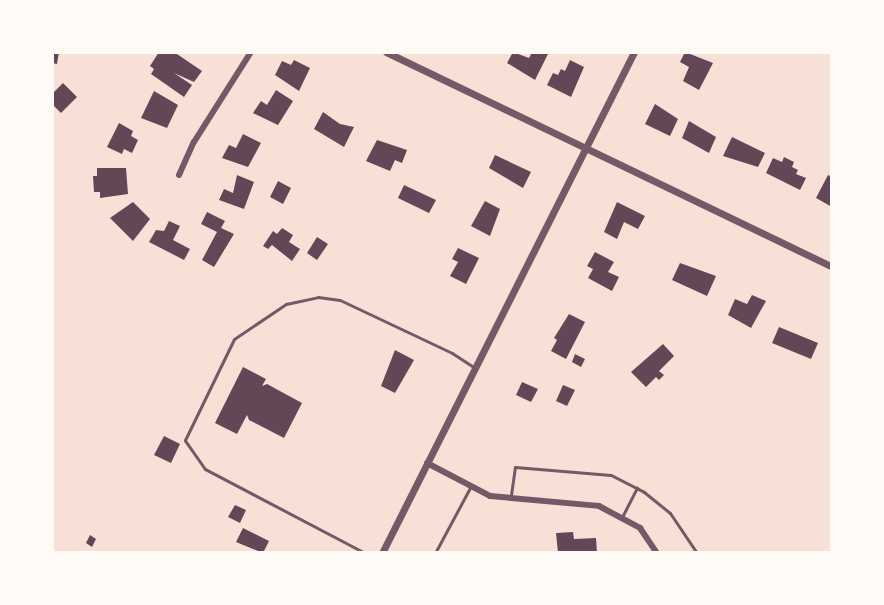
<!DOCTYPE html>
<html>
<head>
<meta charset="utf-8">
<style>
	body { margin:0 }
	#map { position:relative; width:884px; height:605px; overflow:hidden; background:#f7e1d7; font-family:"Zilla Slab",serif }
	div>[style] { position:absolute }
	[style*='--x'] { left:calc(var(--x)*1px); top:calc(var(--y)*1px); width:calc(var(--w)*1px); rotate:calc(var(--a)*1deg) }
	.building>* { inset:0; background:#644757 }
	.service>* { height:3px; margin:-1.5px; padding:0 1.5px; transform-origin:1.5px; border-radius:1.5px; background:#755966 }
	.minor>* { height:6px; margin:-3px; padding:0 3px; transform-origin:3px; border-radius:3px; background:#755966 }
	.tertiary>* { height:7px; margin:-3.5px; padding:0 3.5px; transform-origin:3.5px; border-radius:3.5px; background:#755966 }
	span { translate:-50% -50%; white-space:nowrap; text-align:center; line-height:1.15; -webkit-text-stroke:6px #fffaf5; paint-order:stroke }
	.frame { position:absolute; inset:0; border:54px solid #fffaf5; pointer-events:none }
</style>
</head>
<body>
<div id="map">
	<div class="building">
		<div style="clip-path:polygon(52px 52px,59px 52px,57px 64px,52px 63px)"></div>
		<div style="clip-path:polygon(159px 52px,174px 52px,202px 71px,194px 82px,174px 73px,192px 85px,184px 97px,151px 74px,154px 69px,150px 66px)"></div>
		<div style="clip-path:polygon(513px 52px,529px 58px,532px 52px,548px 54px,535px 80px,507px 63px)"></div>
		<div style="clip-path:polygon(685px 52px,713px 63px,699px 90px,683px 81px,689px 67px,680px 62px)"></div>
		<div style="clip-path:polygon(294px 60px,310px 68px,299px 91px,275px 75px,282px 61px,291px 65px)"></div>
		<div style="clip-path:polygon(570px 60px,584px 67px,571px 97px,547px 85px,553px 73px,558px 75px,561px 69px,565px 71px)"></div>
		<div style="clip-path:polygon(63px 83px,77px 97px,61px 113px,52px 104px,52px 94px)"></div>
		<div style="clip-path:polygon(276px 90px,293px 101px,278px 125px,253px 113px,261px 101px,267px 105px)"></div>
		<div style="clip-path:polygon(154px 91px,178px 105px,167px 128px,141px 118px)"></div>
		<div style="clip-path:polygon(655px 104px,678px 119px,670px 136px,645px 124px)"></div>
		<div style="clip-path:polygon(323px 112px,340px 124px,354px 127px,344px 147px,314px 129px)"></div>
		<div style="clip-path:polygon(689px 121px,716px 137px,709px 153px,682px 138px)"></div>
		<div style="clip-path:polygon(119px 123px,133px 131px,131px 136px,138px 140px,132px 153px,124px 149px,122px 154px,107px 147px)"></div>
		<div style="clip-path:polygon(243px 134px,261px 143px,248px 167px,222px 158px,229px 145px,236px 148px)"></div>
		<div style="clip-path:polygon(732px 137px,765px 153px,758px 167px,723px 156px)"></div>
		<div style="clip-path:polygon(377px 140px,407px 150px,402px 163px,395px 160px,390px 171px,366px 161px)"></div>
		<div style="clip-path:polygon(495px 155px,531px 172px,523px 188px,489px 168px)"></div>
		<div style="clip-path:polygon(784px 157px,794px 162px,792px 167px,798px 170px,796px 174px,806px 178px,800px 190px,766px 173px,773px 158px,782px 162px)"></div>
		<div style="clip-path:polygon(97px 168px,126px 168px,128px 194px,100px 198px,100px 192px,94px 192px,93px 176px,97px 176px)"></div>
		<div style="clip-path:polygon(237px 175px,254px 182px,244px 209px,219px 200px,224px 189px,233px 193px)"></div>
		<div style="clip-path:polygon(828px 175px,832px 177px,832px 207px,816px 198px)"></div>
		<div style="clip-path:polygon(278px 181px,291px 188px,283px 204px,270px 197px)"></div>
		<div style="clip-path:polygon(404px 185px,436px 200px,429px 213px,398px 198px)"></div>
		<div style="clip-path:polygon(485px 201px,500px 209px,490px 236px,471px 226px)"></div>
		<div style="clip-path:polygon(133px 202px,150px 219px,133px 241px,110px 218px)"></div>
		<div style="clip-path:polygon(617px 202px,645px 216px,638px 229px,624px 222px,617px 239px,604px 232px)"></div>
		<div style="clip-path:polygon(207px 212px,225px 221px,221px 228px,234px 234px,214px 267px,202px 260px,217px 232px,201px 224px)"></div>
		<div style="clip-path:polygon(169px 221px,180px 226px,173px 240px,190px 249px,184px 260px,149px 242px,156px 230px,164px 231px)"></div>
		<div style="clip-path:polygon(282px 228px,293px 235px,289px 242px,300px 249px,292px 261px,272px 245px,268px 249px,263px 246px,273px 231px,277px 234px)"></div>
		<div style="clip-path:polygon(317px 237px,328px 244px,317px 260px,307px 253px)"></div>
		<div style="clip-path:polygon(458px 248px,479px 258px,466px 284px,450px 276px,458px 262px,452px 259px)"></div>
		<div style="clip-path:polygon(595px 252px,614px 262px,608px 272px,619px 277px,612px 291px,588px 278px,593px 269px,587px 266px)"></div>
		<div style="clip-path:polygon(680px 263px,716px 276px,707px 296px,672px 280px)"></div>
		<div style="clip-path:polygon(752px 295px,766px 301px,751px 328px,728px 315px,735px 299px,747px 304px)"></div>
		<div style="clip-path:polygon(569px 314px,585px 322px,566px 359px,551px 351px,557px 340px,554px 338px)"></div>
		<div style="clip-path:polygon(779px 327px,818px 343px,811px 359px,772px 343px)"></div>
		<div style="clip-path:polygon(663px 344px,674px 356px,659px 371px,664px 375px,659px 380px,656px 377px,646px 387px,631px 372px)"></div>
		<div style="clip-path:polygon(395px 350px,414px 360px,395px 393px,381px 386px)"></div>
		<div style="clip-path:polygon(575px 354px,585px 359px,581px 367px,572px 362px)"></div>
		<div style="clip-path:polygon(243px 367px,266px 379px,262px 386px,267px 384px,302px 403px,284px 438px,249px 420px,247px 415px,237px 434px,215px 423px)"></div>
		<div style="clip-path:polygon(522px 382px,538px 389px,531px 402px,516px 395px)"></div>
		<div style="clip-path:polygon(563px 385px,575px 390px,567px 406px,556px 401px)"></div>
		<div style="clip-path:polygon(164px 436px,180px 444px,171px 463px,154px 455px)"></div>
		<div style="clip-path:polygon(235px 505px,246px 510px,240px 523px,228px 517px)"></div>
		<div style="clip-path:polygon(243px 528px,269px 541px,263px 553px,236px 542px)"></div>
		<div style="clip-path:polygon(573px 532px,574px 539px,596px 538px,597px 553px,558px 553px,556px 533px)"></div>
		<div style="clip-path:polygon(90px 535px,96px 539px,92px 547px,86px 543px)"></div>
	</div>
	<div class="service">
		<div style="--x:511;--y:495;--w:28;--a:-82"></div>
		<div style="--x:515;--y:467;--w:96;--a:4.8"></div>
		<div style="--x:611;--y:475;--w:37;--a:27"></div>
		<div style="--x:644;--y:492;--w:33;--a:39"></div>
		<div style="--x:670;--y:513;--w:48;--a:56"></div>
		<div style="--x:622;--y:517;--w:33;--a:-63"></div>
		<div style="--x:365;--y:553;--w:181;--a:-152.3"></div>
		<div style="--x:205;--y:469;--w:35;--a:-125"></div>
		<div style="--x:185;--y:440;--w:112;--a:-64.1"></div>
		<div style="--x:234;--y:339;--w:63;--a:-33.9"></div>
		<div style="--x:286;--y:304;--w:33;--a:-12"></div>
		<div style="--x:318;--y:297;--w:22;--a:8"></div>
		<div style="--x:340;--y:300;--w:124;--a:25.3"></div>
		<div style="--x:452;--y:353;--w:27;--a:33"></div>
		<div style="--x:435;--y:553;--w:76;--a:-61.8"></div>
	</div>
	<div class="minor">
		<div style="--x:179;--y:175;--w:36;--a:-66"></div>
		<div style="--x:194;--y:142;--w:107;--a:-57.7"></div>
		<div style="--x:427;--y:463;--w:71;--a:27.6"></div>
		<div style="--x:490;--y:496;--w:109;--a:5.2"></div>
		<div style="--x:599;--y:506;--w:47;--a:28.2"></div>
		<div style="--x:640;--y:528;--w:30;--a:56"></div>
	</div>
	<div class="tertiary">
		<div style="--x:386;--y:52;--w:495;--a:25.7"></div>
		<div style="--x:382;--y:553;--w:561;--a:-63.3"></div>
	</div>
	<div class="frame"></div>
</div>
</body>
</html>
